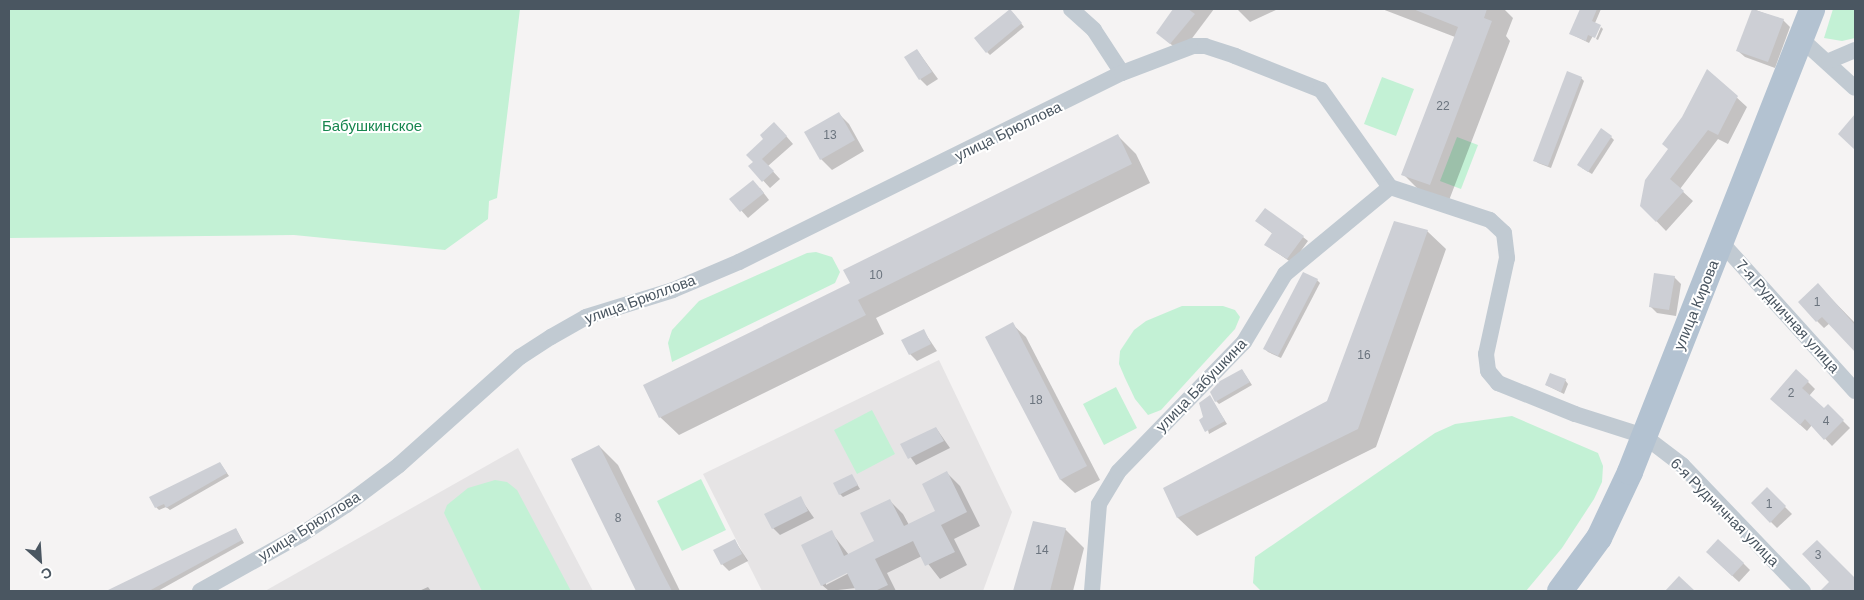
<!DOCTYPE html>
<html>
<head>
<meta charset="utf-8">
<style>
	body { margin:0 }
	#map { position:relative; width:1864px; height:600px; overflow:hidden; background:#f5f3f3; font-family:Helvetica,sans-serif }
	div>[style] { position:absolute }
	[style*='--x'] { left:calc(var(--x)*1px); top:calc(var(--y)*1px); width:calc(var(--w)*1px); rotate:calc(var(--a)*1deg) }
	.education>* { inset:0; background:#e6e4e5 }
	.green>* { inset:0; background:#c3f1d5 }
	.shadow>* { inset:0; background:#0003 }
	.building>* { inset:0; background:#cdcfd5 }
	.minor>* { height:16px; margin:-8px; padding:0 8px; transform-origin:8px; border-radius:8px; background:#c1cad2 }
	.primary>* { height:26px; margin:-13px; padding:0 13px; transform-origin:13px; border-radius:13px; background:#b3c2d1 }
	span { translate:-50% -50%; white-space:nowrap; text-align:center; line-height:1.15; -webkit-text-stroke:4px #fff; paint-order:stroke }
	.number-label { font-size:12px; color:#6b747e }
	.number-label span { -webkit-text-stroke-width:0 }
	.park-label { font-size:15px; color:#17864f }
	.street-label { font-size:15px; color:#4a5661 }
	.frame { position:absolute; inset:0; border:10px solid #4a5661; pointer-events:none }
	.north { position:absolute; left:15px; top:535px; width:50px; height:50px; -webkit-text-stroke:4px #fff; paint-order:stroke; rotate:154deg; font-size:14px; font-weight:700; line-height:20px; text-align:center; color:#4a5661 }
	.north::after { content:''; display:block; margin:auto; width:18px; height:22px; background:#4a5661; clip-path:polygon(50% 0,100% 100%,50% 72%,0 100%) }
</style>
</head>
<body>
<div id="map">
	<div class="education">
		<div style="clip-path:polygon(939px 360px,1012px 512px,983px 591px,762px 591px,703px 474px)"></div>
		<div style="clip-path:polygon(518px 448px,593px 591px,265px 591px)"></div>
	</div>
	<div class="green">
		<div style="clip-path:polygon(9px 9px,520px 9px,497px 198px,489px 201px,488px 219px,445px 250px,294px 235px,9px 238px)"></div>
		<div style="clip-path:polygon(1833px 9px,1855px 9px,1855px 38px,1842px 41px,1824px 38px)"></div>
		<div style="clip-path:polygon(1382px 77px,1414px 89px,1396px 136px,1364px 124px)"></div>
		<div style="clip-path:polygon(1457px 137px,1478px 145px,1461px 189px,1440px 181px)"></div>
		<div style="clip-path:polygon(816px 252px,832px 257px,840px 272px,835px 283px,672px 362px,668px 343px,672px 330px,699px 301px,807px 253px)"></div>
		<div style="clip-path:polygon(1182px 306px,1223px 306px,1235px 310px,1240px 317px,1235px 329px,1161px 410px,1148px 415px,1135px 399px,1125px 378px,1119px 364px,1120px 351px,1134px 330px,1146px 321px)"></div>
		<div style="clip-path:polygon(1116px 387px,1137px 428px,1104px 445px,1083px 404px)"></div>
		<div style="clip-path:polygon(872px 410px,895px 454px,857px 474px,834px 430px)"></div>
		<div style="clip-path:polygon(1512px 416px,1598px 453px,1603px 466px,1602px 482px,1594px 499px,1562px 548px,1526px 591px,1261px 591px,1253px 583px,1255px 557px,1435px 433px,1455px 424px)"></div>
		<div style="clip-path:polygon(701px 479px,726px 530px,682px 551px,657px 501px)"></div>
		<div style="clip-path:polygon(495px 480px,507px 482px,517px 490px,571px 591px,482px 591px,444px 513px,447px 505px,468px 488px)"></div>
	</div>
	<div class="shadow">
		<div style="clip-path:polygon(1175px 9px,1214px 9px,1181px 53px,1158px 33px)"></div>
		<div style="clip-path:polygon(1237px 9px,1278px 9px,1250px 22px)"></div>
		<div style="clip-path:polygon(1382px 9px,1504px 9px,1513px 18px,1506px 36px,1510px 41px,1448px 203px,1422px 193px,1403px 174px,1455px 37px)"></div>
		<div style="clip-path:polygon(1582px 9px,1601px 9px,1595px 23px,1599px 25px,1589px 43px,1571px 34px)"></div>
		<div style="clip-path:polygon(1753px 9px,1783px 20px,1790px 27px,1775px 68px,1745px 57px,1738px 51px)"></div>
		<div style="clip-path:polygon(1013px 13px,1024px 27px,990px 55px,987px 52px)"></div>
		<div style="clip-path:polygon(1601px 27px,1603px 29px,1598px 40px,1596px 39px)"></div>
		<div style="clip-path:polygon(917px 50px,938px 79px,927px 86px,920px 79px)"></div>
		<div style="clip-path:polygon(1708px 71px,1747px 107px,1728px 144px,1718px 139px,1680px 189px,1693px 201px,1666px 231px,1641px 205px)"></div>
		<div style="clip-path:polygon(1581px 78px,1584px 81px,1551px 168px,1538px 163px,1535px 160px)"></div>
		<div style="clip-path:polygon(839px 114px,849px 124px,864px 151px,832px 170px,821px 159px,806px 133px)"></div>
		<div style="clip-path:polygon(781px 130px,793px 144px,768px 166px,780px 179px,770px 188px,750px 166px)"></div>
		<div style="clip-path:polygon(1117px 135px,1136px 154px,1150px 183px,876px 318px,884px 334px,679px 435px,660px 417px,852px 284px)"></div>
		<div style="clip-path:polygon(1611px 137px,1614px 140px,1592px 174px,1582px 168px)"></div>
		<div style="clip-path:polygon(760px 188px,769px 200px,748px 218px,731px 199px)"></div>
		<div style="clip-path:polygon(1257px 221px,1303px 237px,1308px 241px,1292px 263px,1266px 245px,1273px 234px)"></div>
		<div style="clip-path:polygon(1427px 231px,1446px 249px,1376px 447px,1197px 536px,1178px 518px,1165px 488px,1328px 402px)"></div>
		<div style="clip-path:polygon(1674px 277px,1681px 284px,1676px 316px,1657px 313px,1650px 306px)"></div>
		<div style="clip-path:polygon(1317px 280px,1320px 283px,1281px 358px,1268px 352px,1265px 349px)"></div>
		<div style="clip-path:polygon(1818px 285px,1855px 323px,1855px 350px,1830px 323px,1824px 328px,1817px 321px)"></div>
		<div style="clip-path:polygon(1012px 324px,1026px 337px,1100px 480px,1075px 493px,1061px 480px,986px 337px)"></div>
		<div style="clip-path:polygon(923px 330px,937px 351px,917px 361px,910px 354px)"></div>
		<div style="clip-path:polygon(1242px 370px,1252px 385px,1219px 404px,1216px 401px)"></div>
		<div style="clip-path:polygon(1797px 371px,1815px 389px,1809px 396px,1824px 409px,1828px 406px,1850px 428px,1832px 446px,1812px 425px,1807px 431px,1779px 406px)"></div>
		<div style="clip-path:polygon(1565px 380px,1568px 384px,1564px 394px,1546px 385px)"></div>
		<div style="clip-path:polygon(1210px 397px,1227px 424px,1209px 434px,1205px 418px)"></div>
		<div style="clip-path:polygon(936px 428px,950px 448px,916px 465px,902px 445px)"></div>
		<div style="clip-path:polygon(599px 446px,618px 465px,680px 591px,638px 591px,572px 459px)"></div>
		<div style="clip-path:polygon(220px 463px,229px 476px,170px 510px,166px 507px,159px 510px,156px 507px)"></div>
		<div style="clip-path:polygon(evenodd,947px 473px,960px 486px,980px 526px,954px 539px,967px 565px,940px 579px,922px 556px,887px 573px,896px 591px,857px 591px,856px 588px,829px 591px,822px 585px,831px 532px,849px 555px,875px 542px,889px 500px,903px 514px,909px 525px,937px 512px,947px 473px,852px 569px,853px 571px,826px 585px,826px 582px,852px 569px)"></div>
		<div style="clip-path:polygon(852px 476px,860px 489px,843px 497px,840px 494px)"></div>
		<div style="clip-path:polygon(1767px 489px,1792px 514px,1777px 528px,1752px 503px)"></div>
		<div style="clip-path:polygon(800px 498px,814px 518px,780px 535px,773px 528px)"></div>
		<div style="clip-path:polygon(1034px 522px,1065px 529px,1084px 548px,1073px 591px,1014px 591px)"></div>
		<div style="clip-path:polygon(236px 529px,244px 543px,158px 591px,108px 591px)"></div>
		<div style="clip-path:polygon(735px 541px,748px 561px,729px 571px,722px 564px)"></div>
		<div style="clip-path:polygon(1714px 559px,1743px 563px,1750px 570px,1739px 582px)"></div>
		<div style="clip-path:polygon(428px 587px,431px 591px,419px 591px)"></div>
	</div>
	<div class="building">
		<div style="clip-path:polygon(1010px 9px,1022px 23px,986px 53px,974px 38px)"></div>
		<div style="clip-path:polygon(1173px 9px,1188px 9px,1195px 14px,1170px 44px,1156px 33px)"></div>
		<div style="clip-path:polygon(1413px 9px,1487px 9px,1484px 18px,1492px 21px,1430px 185px,1401px 175px,1458px 27px)"></div>
		<div style="clip-path:polygon(1580px 9px,1597px 9px,1592px 21px,1601px 25px,1595px 38px,1588px 35px,1586px 41px,1569px 34px)"></div>
		<div style="clip-path:polygon(1752px 9px,1784px 19px,1768px 62px,1736px 51px)"></div>
		<div style="clip-path:polygon(917px 49px,932px 72px,919px 80px,904px 57px)"></div>
		<div style="clip-path:polygon(1707px 69px,1738px 96px,1718px 135px,1708px 130px,1670px 179px,1684px 191px,1656px 222px,1640px 206px,1645px 180px,1668px 149px,1662px 144px,1682px 117px)"></div>
		<div style="clip-path:polygon(1567px 71px,1582px 77px,1548px 166px,1533px 161px)"></div>
		<div style="clip-path:polygon(839px 112px,855px 140px,820px 160px,804px 132px)"></div>
		<div style="clip-path:polygon(1855px 114px,1855px 150px,1838px 134px)"></div>
		<div style="clip-path:polygon(774px 122px,787px 136px,762px 159px,774px 171px,762px 182px,748px 166px,753px 162px,746px 155px,763px 139px,760px 135px)"></div>
		<div style="clip-path:polygon(1601px 128px,1612px 136px,1588px 172px,1577px 165px)"></div>
		<div style="clip-path:polygon(1118px 134px,1132px 164px,858px 300px,866px 315px,659px 418px,643px 385px,850px 283px,843px 270px)"></div>
		<div style="clip-path:polygon(753px 180px,764px 193px,740px 212px,729px 199px)"></div>
		<div style="clip-path:polygon(1265px 208px,1304px 236px,1287px 259px,1264px 245px,1272px 233px,1255px 221px)"></div>
		<div style="clip-path:polygon(1394px 221px,1428px 230px,1358px 429px,1177px 518px,1163px 488px,1327px 401px)"></div>
		<div style="clip-path:polygon(1303px 272px,1318px 279px,1278px 356px,1263px 349px)"></div>
		<div style="clip-path:polygon(1654px 273px,1675px 276px,1669px 310px,1649px 307px)"></div>
		<div style="clip-path:polygon(1818px 283px,1855px 325px,1855px 352px,1822px 317px,1816px 322px,1798px 302px)"></div>
		<div style="clip-path:polygon(1013px 322px,1087px 466px,1060px 480px,985px 337px)"></div>
		<div style="clip-path:polygon(924px 329px,931px 344px,909px 355px,901px 340px)"></div>
		<div style="clip-path:polygon(1242px 369px,1250px 382px,1215px 402px,1210px 392px,1220px 381px)"></div>
		<div style="clip-path:polygon(1796px 369px,1809px 381px,1802px 388px,1824px 408px,1828px 404px,1844px 420px,1824px 440px,1805px 419px,1800px 425px,1770px 399px)"></div>
		<div style="clip-path:polygon(1550px 373px,1566px 379px,1561px 392px,1545px 385px)"></div>
		<div style="clip-path:polygon(1210px 395px,1225px 421px,1205px 432px,1199px 420px,1203px 417px,1199px 403px)"></div>
		<div style="clip-path:polygon(936px 427px,944px 441px,908px 459px,900px 444px)"></div>
		<div style="clip-path:polygon(599px 445px,661px 570px,672px 591px,636px 591px,571px 459px)"></div>
		<div style="clip-path:polygon(220px 462px,227px 473px,166px 508px,164px 504px,155px 508px,149px 497px)"></div>
		<div style="clip-path:polygon(947px 471px,967px 512px,941px 525px,955px 552px,925px 566px,913px 541px,875px 559px,888px 585px,875px 591px,856px 591px,847px 573px,821px 586px,801px 545px,832px 530px,844px 556px,874px 541px,860px 513px,890px 499px,904px 526px,935px 511px,922px 484px)"></div>
		<div style="clip-path:polygon(852px 474px,858px 485px,839px 495px,833px 483px)"></div>
		<div style="clip-path:polygon(1767px 487px,1786px 506px,1770px 523px,1751px 503px)"></div>
		<div style="clip-path:polygon(801px 496px,808px 511px,772px 529px,764px 514px)"></div>
		<div style="clip-path:polygon(1033px 521px,1066px 528px,1050px 591px,1013px 591px)"></div>
		<div style="clip-path:polygon(236px 528px,242px 540px,149px 591px,106px 591px)"></div>
		<div style="clip-path:polygon(735px 539px,742px 554px,721px 565px,713px 550px)"></div>
		<div style="clip-path:polygon(1718px 539px,1744px 563px,1732px 576px,1706px 552px)"></div>
		<div style="clip-path:polygon(1817px 540px,1855px 578px,1855px 591px,1820px 591px,1829px 582px,1802px 554px)"></div>
		<div style="clip-path:polygon(1679px 576px,1695px 591px,1665px 591px)"></div>
	</div>
	<div class="minor">
		<div style="--x:1071;--y:9;--w:31;--a:42"></div>
		<div style="--x:1094;--y:30;--w:51;--a:56.9"></div>
		<div style="--x:1800;--y:38;--w:74;--a:42.3"></div>
		<div style="--x:1829;--y:61;--w:28;--a:-23"></div>
		<div style="--x:1720;--y:241;--w:202;--a:48"></div>
		<div style="--x:200;--y:591;--w:117;--a:-29.2"></div>
		<div style="--x:302;--y:534;--w:53;--a:-33.4"></div>
		<div style="--x:346;--y:505;--w:66;--a:-37"></div>
		<div style="--x:399;--y:465;--w:162;--a:-41.8"></div>
		<div style="--x:520;--y:357;--w:37;--a:-33"></div>
		<div style="--x:551;--y:337;--w:40;--a:-29.7"></div>
		<div style="--x:586;--y:317;--w:91;--a:-17.2"></div>
		<div style="--x:673;--y:290;--w:72;--a:-23"></div>
		<div style="--x:739;--y:262;--w:427;--a:-26.3"></div>
		<div style="--x:1122;--y:73;--w:76;--a:-20.8"></div>
		<div style="--x:1193;--y:46;--w:12;--a:0"></div>
		<div style="--x:1205;--y:46;--w:32;--a:18"></div>
		<div style="--x:1235;--y:56;--w:92;--a:21.6"></div>
		<div style="--x:1321;--y:90;--w:119;--a:54.6"></div>
		<div style="--x:1390;--y:187;--w:105;--a:18.3"></div>
		<div style="--x:1490;--y:220;--w:19;--a:43"></div>
		<div style="--x:1504;--y:233;--w:25;--a:83"></div>
		<div style="--x:1507;--y:258;--w:98;--a:102.3"></div>
		<div style="--x:1486;--y:354;--w:17;--a:83"></div>
		<div style="--x:1488;--y:371;--w:16;--a:50"></div>
		<div style="--x:1498;--y:383;--w:83;--a:21.9"></div>
		<div style="--x:1575;--y:414;--w:72;--a:17.7"></div>
		<div style="--x:1644;--y:436;--w:48;--a:37.3"></div>
		<div style="--x:1682;--y:465;--w:175;--a:46.2"></div>
		<div style="--x:1092;--y:591;--w:87;--a:-85.4"></div>
		<div style="--x:1099;--y:504;--w:37;--a:-59"></div>
		<div style="--x:1118;--y:472;--w:181;--a:-45.9"></div>
		<div style="--x:1244;--y:342;--w:79;--a:-58.9"></div>
		<div style="--x:1285;--y:274;--w:136;--a:-39.6"></div>
	</div>
	<div class="primary">
		<div style="--x:1560;--y:591;--w:66;--a:-53.7"></div>
		<div style="--x:1599;--y:538;--w:73;--a:-64.8"></div>
		<div style="--x:1630;--y:472;--w:497;--a:-68.5"></div>
	</div>
	<div class="number-label">
		<span style="left:1443px;top:107px">22</span>
		<span style="left:830px;top:136px">13</span>
		<span style="left:876px;top:276px">10</span>
		<span style="left:1817px;top:303px">1</span>
		<span style="left:1364px;top:356px">16</span>
		<span style="left:1791px;top:394px">2</span>
		<span style="left:1036px;top:401px">18</span>
		<span style="left:1826px;top:422px">4</span>
		<span style="left:1769px;top:505px">1</span>
		<span style="left:618px;top:519px">8</span>
		<span style="left:1042px;top:551px">14</span>
		<span style="left:1818px;top:556px">3</span>
	</div>
	<div class="park-label">
		<span style="left:372px;top:126px">Бабушкинское</span>
	</div>
	<div class="street-label">
		<span style="left:1008px;top:131px;rotate:-26deg">улица Брюллова</span>
		<span style="left:640px;top:299px;rotate:-20deg">улица Брюллова</span>
		<span style="left:1696px;top:305px;rotate:-68deg">улица Кирова</span>
		<span style="left:1788px;top:316px;rotate:48deg">7-я Рудничная улица</span>
		<span style="left:1201px;top:385px;rotate:-46deg">улица Бабушкина</span>
		<span style="left:1725px;top:512px;rotate:45deg">6-я Рудничная улица</span>
		<span style="left:309px;top:526px;rotate:-32deg">улица Брюллова</span>
	</div>
	<div class="frame"></div>
	<div class="north">С</div>
</div>
</body>
</html>
